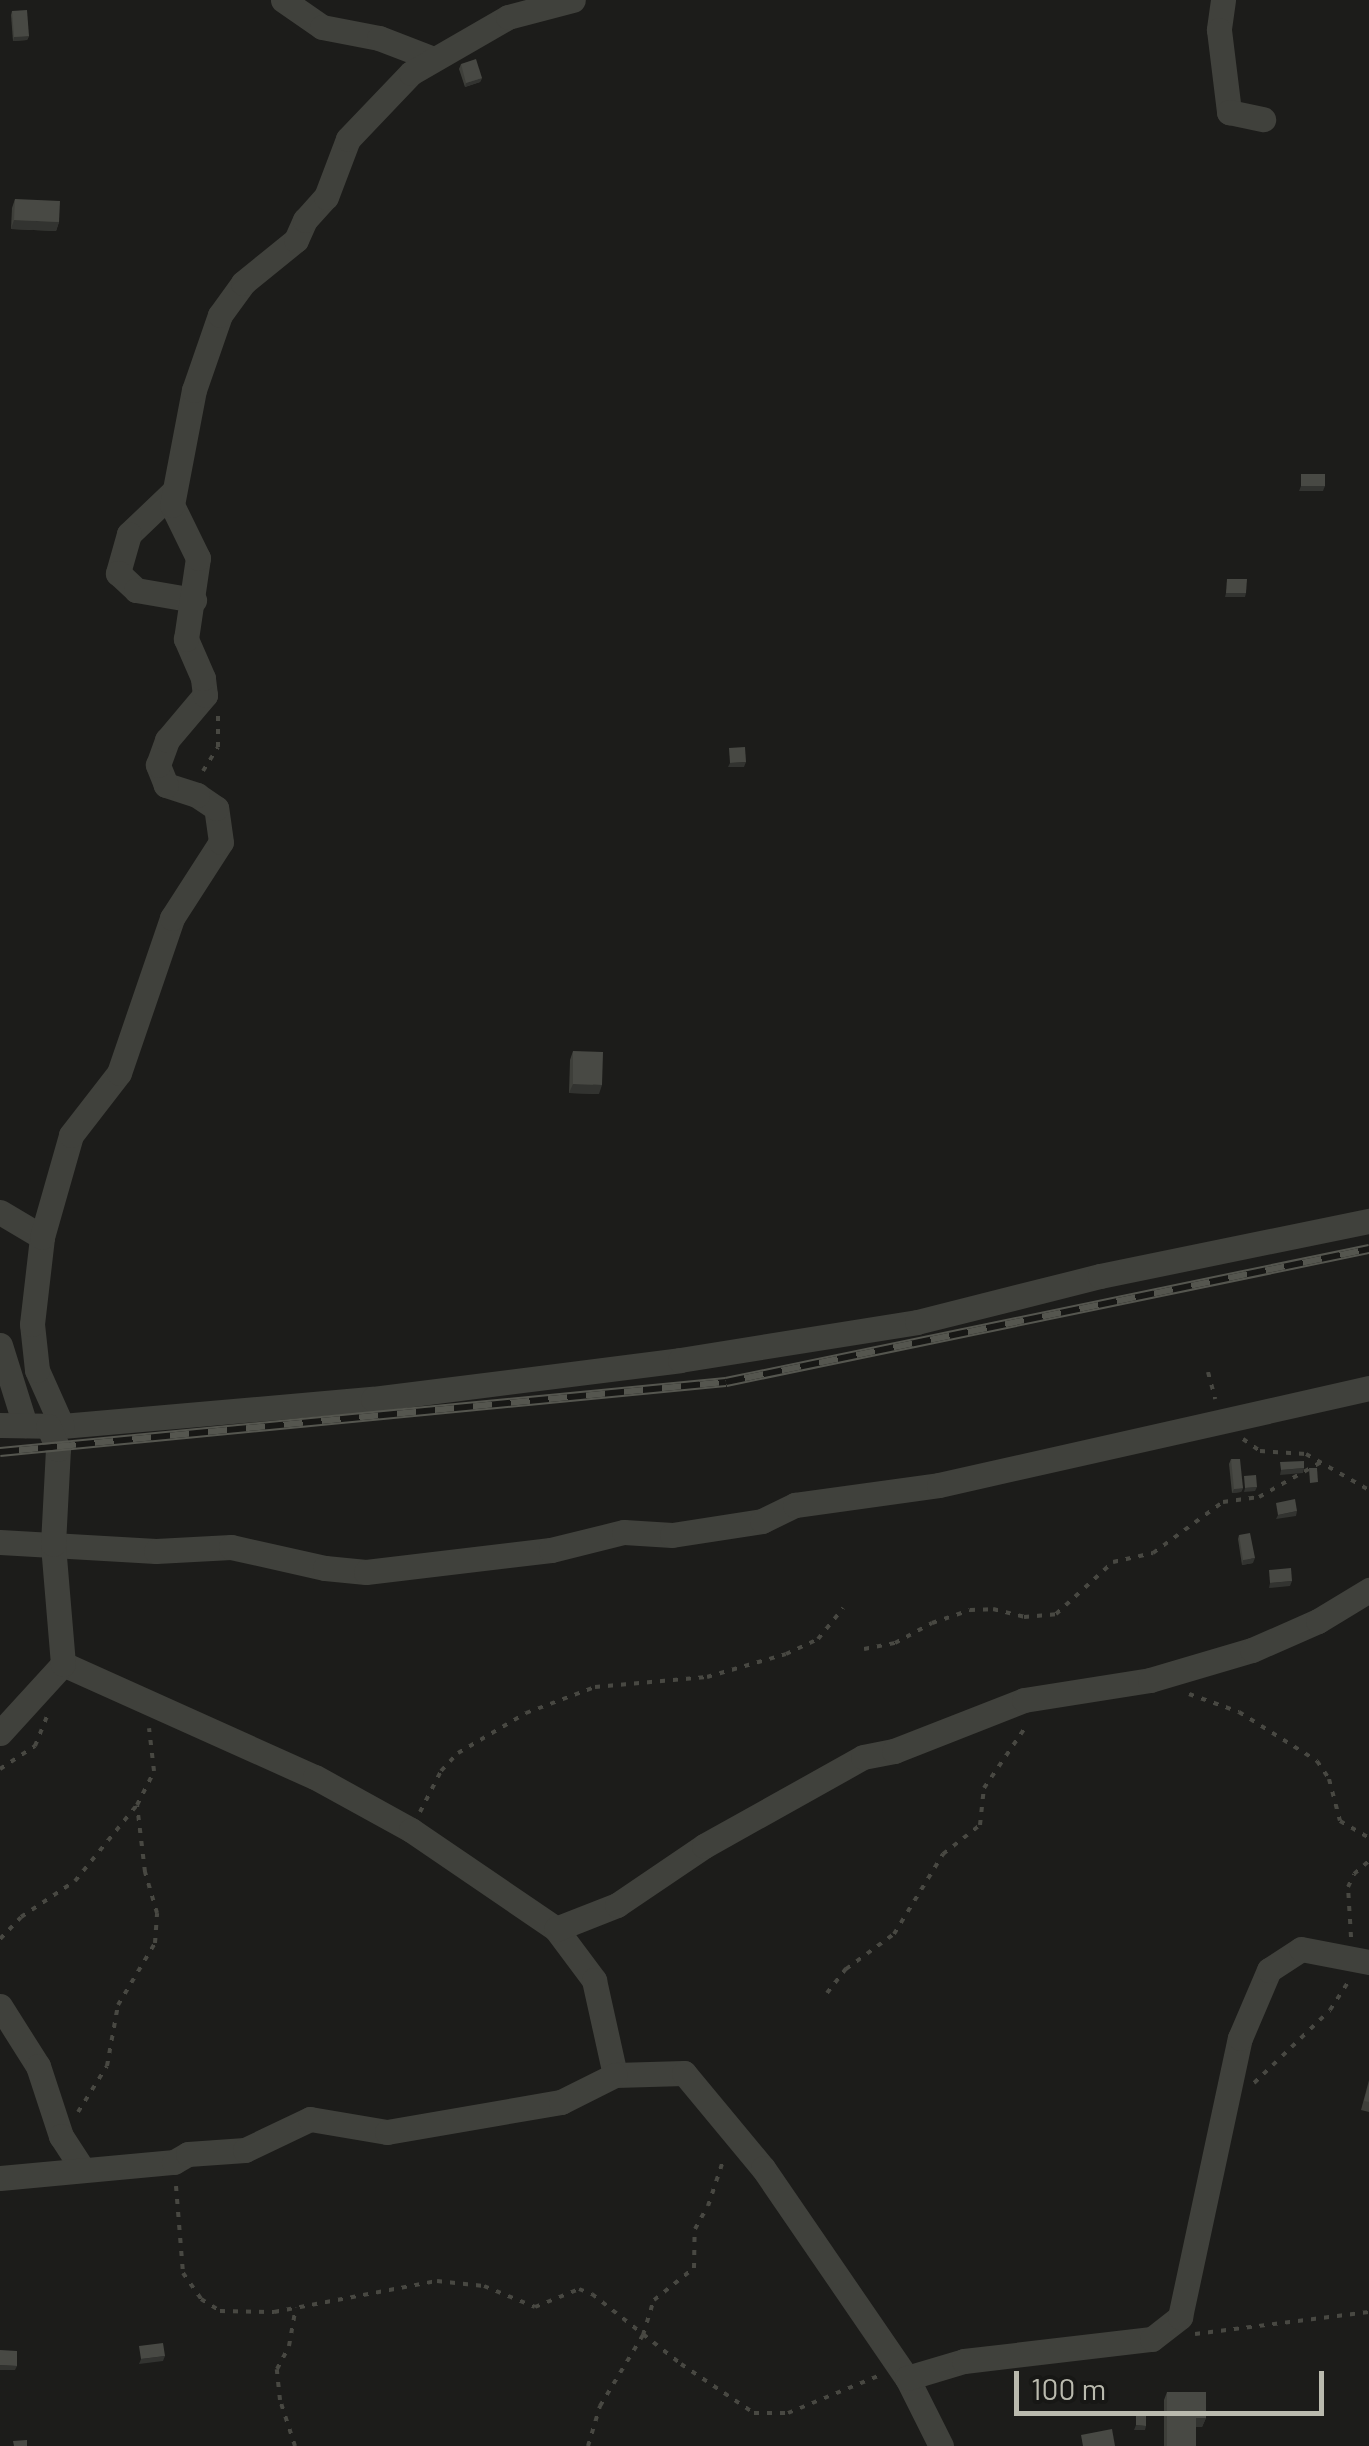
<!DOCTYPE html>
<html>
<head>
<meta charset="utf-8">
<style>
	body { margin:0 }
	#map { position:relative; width:1369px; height:2446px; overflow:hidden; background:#1c1c1a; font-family:Barlow,sans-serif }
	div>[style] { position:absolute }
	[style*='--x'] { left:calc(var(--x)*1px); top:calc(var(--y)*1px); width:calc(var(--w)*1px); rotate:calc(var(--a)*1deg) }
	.path>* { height:4px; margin-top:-2px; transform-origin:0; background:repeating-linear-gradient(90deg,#484842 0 5px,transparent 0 13px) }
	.minor>* { height:25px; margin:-12.5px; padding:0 12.5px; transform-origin:12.5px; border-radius:12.5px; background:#40413c }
	.rail>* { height:10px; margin-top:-5px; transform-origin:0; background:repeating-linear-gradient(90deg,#171715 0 19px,#55564f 0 38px); box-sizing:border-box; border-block:2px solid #55564f }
	.wall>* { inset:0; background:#3e3f3a }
	.shaded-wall>* { inset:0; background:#323330 }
	.building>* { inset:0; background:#484944 }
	span { translate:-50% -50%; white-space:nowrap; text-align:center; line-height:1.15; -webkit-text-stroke:8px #171715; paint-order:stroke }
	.scale { position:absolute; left:1014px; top:2371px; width:310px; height:45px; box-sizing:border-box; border:5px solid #babaae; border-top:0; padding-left:12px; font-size:30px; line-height:35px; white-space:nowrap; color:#babaae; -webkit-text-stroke:8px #171715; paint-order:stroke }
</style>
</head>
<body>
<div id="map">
	<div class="path">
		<div style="--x:203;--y:771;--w:28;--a:-58"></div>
		<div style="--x:218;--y:747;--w:31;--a:-90"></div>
		<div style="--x:1208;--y:1372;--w:28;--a:75"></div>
		<div style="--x:1243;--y:1439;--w:21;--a:35"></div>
		<div style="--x:1260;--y:1451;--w:46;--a:3.7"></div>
		<div style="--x:1306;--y:1454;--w:73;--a:29.7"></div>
		<div style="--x:864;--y:1649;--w:32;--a:-11"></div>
		<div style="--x:895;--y:1643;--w:42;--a:-28.4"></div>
		<div style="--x:932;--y:1623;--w:40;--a:-18.9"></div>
		<div style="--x:970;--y:1610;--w:23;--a:-2"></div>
		<div style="--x:993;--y:1609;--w:32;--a:14"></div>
		<div style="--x:1024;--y:1617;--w:32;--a:-5"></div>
		<div style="--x:1056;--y:1614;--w:77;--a:-42.4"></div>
		<div style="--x:1113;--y:1562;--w:41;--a:-12.7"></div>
		<div style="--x:1153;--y:1553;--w:87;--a:-36.1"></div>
		<div style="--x:1223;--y:1502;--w:36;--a:-8"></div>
		<div style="--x:1259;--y:1497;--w:73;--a:-29.4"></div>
		<div style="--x:1189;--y:1694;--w:53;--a:19.8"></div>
		<div style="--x:1239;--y:1712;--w:92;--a:32.1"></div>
		<div style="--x:1317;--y:1761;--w:22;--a:56"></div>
		<div style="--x:1329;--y:1779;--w:43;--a:75.3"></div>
		<div style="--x:1340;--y:1821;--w:34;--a:30"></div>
		<div style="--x:0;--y:1769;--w:42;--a:-33.3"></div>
		<div style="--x:35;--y:1746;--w:32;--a:-68"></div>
		<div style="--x:420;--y:1812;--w:46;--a:-62.9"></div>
		<div style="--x:441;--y:1771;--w:25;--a:-47"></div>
		<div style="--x:458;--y:1753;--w:79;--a:-30.5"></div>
		<div style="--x:526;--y:1713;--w:74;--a:-20.6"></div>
		<div style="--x:595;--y:1687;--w:112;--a:-5.1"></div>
		<div style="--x:707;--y:1677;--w:82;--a:-16.2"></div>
		<div style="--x:786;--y:1654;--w:35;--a:-25"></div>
		<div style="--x:818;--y:1639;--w:40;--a:-51"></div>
		<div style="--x:1351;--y:1937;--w:50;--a:-93.4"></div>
		<div style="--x:1348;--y:1887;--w:14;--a:-65"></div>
		<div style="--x:1354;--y:1874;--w:20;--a:-41"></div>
		<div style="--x:0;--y:1939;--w:30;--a:-46"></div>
		<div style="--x:21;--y:1917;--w:65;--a:-33.7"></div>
		<div style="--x:75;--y:1881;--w:98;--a:-50.8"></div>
		<div style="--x:137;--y:1805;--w:38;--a:-63"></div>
		<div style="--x:154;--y:1771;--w:43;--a:-96.6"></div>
		<div style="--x:827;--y:1993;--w:31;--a:-52"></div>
		<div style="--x:846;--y:1969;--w:59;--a:-36.1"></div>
		<div style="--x:894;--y:1934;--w:94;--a:-58.5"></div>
		<div style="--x:943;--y:1854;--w:47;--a:-38.1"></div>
		<div style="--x:980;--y:1825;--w:37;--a:-84"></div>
		<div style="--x:984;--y:1788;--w:76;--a:-55.7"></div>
		<div style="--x:1254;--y:2083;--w:105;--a:-43.8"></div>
		<div style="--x:1330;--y:2010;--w:35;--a:-57"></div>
		<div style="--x:78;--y:2112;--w:54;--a:-57.8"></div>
		<div style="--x:107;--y:2066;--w:62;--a:-79.8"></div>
		<div style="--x:118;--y:2005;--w:72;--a:-59.2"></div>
		<div style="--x:155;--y:1943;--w:30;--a:-86"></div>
		<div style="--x:157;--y:1913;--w:43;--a:-106.3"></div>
		<div style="--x:145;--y:1872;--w:67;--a:-96.8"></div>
		<div style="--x:176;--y:2186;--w:87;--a:85.4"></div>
		<div style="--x:183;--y:2273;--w:32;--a:55"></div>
		<div style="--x:201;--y:2299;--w:22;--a:32"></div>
		<div style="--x:220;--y:2311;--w:54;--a:1.1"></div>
		<div style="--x:274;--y:2312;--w:166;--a:-10.8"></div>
		<div style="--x:437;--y:2281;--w:47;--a:6.1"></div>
		<div style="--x:484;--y:2286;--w:55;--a:22.4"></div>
		<div style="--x:535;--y:2307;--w:48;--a:-22.2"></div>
		<div style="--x:579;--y:2289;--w:14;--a:21"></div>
		<div style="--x:592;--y:2294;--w:113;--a:38.2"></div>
		<div style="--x:681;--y:2364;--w:88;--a:33.9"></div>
		<div style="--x:754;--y:2413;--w:34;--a:0"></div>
		<div style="--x:788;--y:2413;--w:97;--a:-22.3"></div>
		<div style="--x:1195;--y:2334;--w:175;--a:-7.2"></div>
		<div style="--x:295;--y:2446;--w:48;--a:-108.1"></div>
		<div style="--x:280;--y:2400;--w:31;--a:-96"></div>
		<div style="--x:277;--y:2369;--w:26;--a:-62"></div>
		<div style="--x:289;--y:2346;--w:39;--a:-80"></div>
		<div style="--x:588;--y:2446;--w:42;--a:-73.3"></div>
		<div style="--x:600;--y:2406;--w:83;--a:-58.8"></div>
		<div style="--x:643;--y:2335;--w:37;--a:-73"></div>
		<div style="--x:654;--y:2300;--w:51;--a:-38.7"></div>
		<div style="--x:694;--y:2268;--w:39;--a:-89"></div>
		<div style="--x:695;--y:2229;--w:26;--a:-61"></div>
		<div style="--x:708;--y:2206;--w:51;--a:-71.6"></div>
	</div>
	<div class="minor">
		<div style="--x:283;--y:0;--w:47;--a:34.7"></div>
		<div style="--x:322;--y:27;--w:58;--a:10.9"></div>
		<div style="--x:379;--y:38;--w:56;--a:21"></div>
		<div style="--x:1223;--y:0;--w:30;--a:98"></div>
		<div style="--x:1219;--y:30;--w:83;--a:83"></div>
		<div style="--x:1229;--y:112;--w:35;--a:12"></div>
		<div style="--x:173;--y:492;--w:61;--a:136.3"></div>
		<div style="--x:129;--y:534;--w:41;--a:105.8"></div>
		<div style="--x:118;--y:573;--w:25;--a:43"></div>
		<div style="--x:136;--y:590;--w:59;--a:9.8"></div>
		<div style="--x:0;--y:1212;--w:49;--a:30.8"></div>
		<div style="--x:0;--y:1345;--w:84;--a:72.6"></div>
		<div style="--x:0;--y:1425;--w:62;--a:0.9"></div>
		<div style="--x:62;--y:1426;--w:312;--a:-5"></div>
		<div style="--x:373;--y:1399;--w:309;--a:-7.2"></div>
		<div style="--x:680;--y:1360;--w:240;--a:-9.1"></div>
		<div style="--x:917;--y:1322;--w:189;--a:-14.1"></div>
		<div style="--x:1100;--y:1276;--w:275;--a:-11.6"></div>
		<div style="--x:62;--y:1426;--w:61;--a:-114.1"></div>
		<div style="--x:37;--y:1370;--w:46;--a:-96.2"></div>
		<div style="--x:32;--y:1324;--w:88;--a:-83.4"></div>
		<div style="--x:42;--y:1237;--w:106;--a:-74.1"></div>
		<div style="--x:71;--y:1135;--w:78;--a:-52.3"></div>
		<div style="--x:119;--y:1073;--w:164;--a:-71.1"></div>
		<div style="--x:172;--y:918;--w:90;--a:-57.2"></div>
		<div style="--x:221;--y:842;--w:34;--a:-98"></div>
		<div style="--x:216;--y:808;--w:23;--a:-146"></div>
		<div style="--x:197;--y:795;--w:33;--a:-162"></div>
		<div style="--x:166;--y:785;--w:22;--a:-112"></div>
		<div style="--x:158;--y:765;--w:27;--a:-70"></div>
		<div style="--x:167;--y:740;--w:59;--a:-49.8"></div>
		<div style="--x:205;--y:695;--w:17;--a:-97"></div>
		<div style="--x:203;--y:678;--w:43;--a:-113.6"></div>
		<div style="--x:186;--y:639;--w:82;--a:-81.6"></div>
		<div style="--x:198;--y:558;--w:59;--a:-116.1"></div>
		<div style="--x:172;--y:505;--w:117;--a:-79.2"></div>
		<div style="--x:194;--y:390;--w:79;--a:-70.9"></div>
		<div style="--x:220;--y:315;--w:39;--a:-54"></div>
		<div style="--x:243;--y:283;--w:68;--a:-39.1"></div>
		<div style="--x:296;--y:240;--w:22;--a:-66"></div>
		<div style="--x:305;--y:220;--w:31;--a:-48"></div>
		<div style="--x:326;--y:197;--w:62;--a:-69.2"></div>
		<div style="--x:348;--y:139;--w:91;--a:-46.3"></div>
		<div style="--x:411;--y:73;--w:112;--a:-30"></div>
		<div style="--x:508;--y:17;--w:67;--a:-14.7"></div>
		<div style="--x:0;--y:1542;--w:156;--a:3.3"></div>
		<div style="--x:156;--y:1551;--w:75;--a:-3.1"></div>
		<div style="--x:231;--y:1547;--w:96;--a:12.6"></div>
		<div style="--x:325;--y:1568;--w:41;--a:5.6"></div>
		<div style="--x:366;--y:1572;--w:186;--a:-6.8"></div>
		<div style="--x:551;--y:1550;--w:75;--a:-13.9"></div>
		<div style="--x:624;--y:1532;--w:48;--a:3.6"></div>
		<div style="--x:672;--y:1535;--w:91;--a:-8.8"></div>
		<div style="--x:762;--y:1521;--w:37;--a:-26"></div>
		<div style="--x:795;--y:1505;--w:145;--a:-7.9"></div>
		<div style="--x:939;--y:1485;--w:441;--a:-12.7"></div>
		<div style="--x:63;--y:1664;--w:276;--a:24.2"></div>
		<div style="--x:315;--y:1777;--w:110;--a:28.9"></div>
		<div style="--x:411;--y:1830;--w:176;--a:34.3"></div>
		<div style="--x:556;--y:1929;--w:64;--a:53.3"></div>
		<div style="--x:594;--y:1980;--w:97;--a:77.5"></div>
		<div style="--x:615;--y:2075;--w:69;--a:-1.7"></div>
		<div style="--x:684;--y:2073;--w:124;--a:50.3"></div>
		<div style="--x:763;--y:2168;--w:255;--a:55.6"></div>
		<div style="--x:907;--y:2378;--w:76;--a:63.4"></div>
		<div style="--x:0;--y:1733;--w:93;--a:-47.6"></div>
		<div style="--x:63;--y:1664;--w:120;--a:-94.8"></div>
		<div style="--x:53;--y:1544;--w:95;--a:-87"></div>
		<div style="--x:58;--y:1449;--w:25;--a:-113"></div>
		<div style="--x:556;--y:1929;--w:66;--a:-21.5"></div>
		<div style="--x:617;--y:1905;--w:105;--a:-34.1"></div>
		<div style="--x:704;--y:1846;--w:182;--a:-29.2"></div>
		<div style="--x:863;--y:1757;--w:32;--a:-11"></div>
		<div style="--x:894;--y:1751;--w:140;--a:-21.4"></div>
		<div style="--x:1024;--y:1700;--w:128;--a:-9"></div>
		<div style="--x:1150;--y:1680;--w:106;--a:-16.4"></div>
		<div style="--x:1252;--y:1650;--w:72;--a:-23.7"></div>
		<div style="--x:1318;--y:1621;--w:60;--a:-31.3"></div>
		<div style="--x:0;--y:2006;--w:71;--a:57.7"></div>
		<div style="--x:38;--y:2066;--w:74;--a:71.8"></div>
		<div style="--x:61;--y:2136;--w:37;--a:57"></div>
		<div style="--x:0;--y:2178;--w:175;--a:-5.3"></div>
		<div style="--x:174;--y:2162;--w:16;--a:-30"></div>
		<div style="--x:188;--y:2154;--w:57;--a:-4"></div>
		<div style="--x:245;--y:2150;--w:72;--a:-25.5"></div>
		<div style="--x:310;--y:2119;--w:78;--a:9.6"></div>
		<div style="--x:387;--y:2132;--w:177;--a:-9.8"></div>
		<div style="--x:561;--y:2102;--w:60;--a:-26.6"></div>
		<div style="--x:907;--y:2378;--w:59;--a:-16.6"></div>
		<div style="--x:964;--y:2361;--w:189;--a:-6.7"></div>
		<div style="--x:1152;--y:2339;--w:36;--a:-38"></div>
		<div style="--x:1180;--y:2317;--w:285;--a:-77.9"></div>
		<div style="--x:1240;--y:2038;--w:74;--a:-66.9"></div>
		<div style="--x:1269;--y:1970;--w:38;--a:-33"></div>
		<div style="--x:1301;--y:1949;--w:69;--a:10.8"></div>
	</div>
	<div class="rail">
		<div style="--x:0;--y:1452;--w:729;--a:-5.51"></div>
		<div style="--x:726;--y:1382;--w:657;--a:-11.69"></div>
	</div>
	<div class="wall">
		<div style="clip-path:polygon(12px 11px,29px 36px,27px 40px,13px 41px,11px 15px)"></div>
		<div style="clip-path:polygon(461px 64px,482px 78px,480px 82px,465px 87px,459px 69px)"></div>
		<div style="clip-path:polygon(15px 199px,59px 222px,56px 231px,11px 229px,12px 208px)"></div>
		<div style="clip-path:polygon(573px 1051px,599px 1094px,569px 1093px,570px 1060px)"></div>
		<div style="clip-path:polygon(1231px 1459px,1243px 1488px,1241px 1492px,1232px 1493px,1229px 1464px)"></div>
		<div style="clip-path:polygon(1239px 1535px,1253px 1563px,1242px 1565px,1238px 1539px)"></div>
		<div style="clip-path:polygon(1369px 2080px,1369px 2112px,1361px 2110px)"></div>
		<div style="clip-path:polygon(1167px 2392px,1206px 2418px,1202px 2427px,1196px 2427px,1196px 2446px,1164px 2446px,1164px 2400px)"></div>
	</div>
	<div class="shaded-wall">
		<div style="clip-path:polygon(29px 36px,27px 40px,13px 41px,14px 37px)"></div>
		<div style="clip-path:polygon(482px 78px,480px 82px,465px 87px,466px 83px)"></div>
		<div style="clip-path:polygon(14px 220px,59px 222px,56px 231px,11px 229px)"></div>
		<div style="clip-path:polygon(1301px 486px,1325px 486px,1323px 491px,1299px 491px)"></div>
		<div style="clip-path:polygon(1226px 593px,1246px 593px,1245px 597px,1225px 597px)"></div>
		<div style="clip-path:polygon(746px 762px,744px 767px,728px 767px,730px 763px)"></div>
		<div style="clip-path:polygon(573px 1084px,602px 1085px,599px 1094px,569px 1093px)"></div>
		<div style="clip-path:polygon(1304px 1468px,1303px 1473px,1280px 1475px,1281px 1470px)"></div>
		<div style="clip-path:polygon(1257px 1487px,1255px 1491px,1244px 1492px,1245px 1488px)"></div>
		<div style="clip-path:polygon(1243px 1488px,1241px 1492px,1232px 1493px,1234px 1489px)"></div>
		<div style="clip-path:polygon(1297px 1511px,1296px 1516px,1276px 1519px,1278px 1515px)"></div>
		<div style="clip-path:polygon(1255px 1558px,1253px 1563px,1242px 1565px,1243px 1560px)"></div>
		<div style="clip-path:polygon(1292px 1581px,1290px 1586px,1269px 1588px,1270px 1583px)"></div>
		<div style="clip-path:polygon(165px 2356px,163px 2361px,139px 2364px,141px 2359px)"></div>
		<div style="clip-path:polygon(0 2365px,17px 2366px,15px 2370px,0 2370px)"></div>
		<div style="clip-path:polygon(1196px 2418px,1206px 2418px,1202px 2427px,1192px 2427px)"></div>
		<div style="clip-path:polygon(1136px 2425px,1146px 2426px,1145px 2430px,1134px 2430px)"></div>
	</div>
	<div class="building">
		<div style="clip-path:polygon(27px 10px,29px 36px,14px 37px,12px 11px)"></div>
		<div style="clip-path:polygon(476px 59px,482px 78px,466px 83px,461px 64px)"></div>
		<div style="clip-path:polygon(15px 199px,60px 201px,59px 222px,14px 220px)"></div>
		<div style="clip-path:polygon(1301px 474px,1325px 474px,1325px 486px,1301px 486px)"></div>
		<div style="clip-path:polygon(1227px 579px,1247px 579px,1246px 593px,1226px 593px)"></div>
		<div style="clip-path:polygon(745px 747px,746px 762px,730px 763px,729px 748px)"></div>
		<div style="clip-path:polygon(573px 1051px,603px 1052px,602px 1085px,573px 1084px)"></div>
		<div style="clip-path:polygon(1231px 1459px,1240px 1459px,1243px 1488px,1234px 1489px)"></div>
		<div style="clip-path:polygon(1304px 1461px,1304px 1468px,1281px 1470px,1280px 1462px)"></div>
		<div style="clip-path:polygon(1309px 1468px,1317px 1468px,1318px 1482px,1310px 1483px)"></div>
		<div style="clip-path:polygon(1256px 1475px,1257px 1487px,1245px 1488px,1244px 1476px)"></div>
		<div style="clip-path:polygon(1295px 1499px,1297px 1511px,1278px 1515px,1276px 1503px)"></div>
		<div style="clip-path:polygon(1250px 1533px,1255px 1558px,1243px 1560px,1239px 1535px)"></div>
		<div style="clip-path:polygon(1291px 1568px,1292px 1581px,1270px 1583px,1269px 1570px)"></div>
		<div style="clip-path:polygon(1369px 2083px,1369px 2102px,1364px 2101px)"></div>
		<div style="clip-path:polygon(163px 2343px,165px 2356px,141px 2359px,139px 2346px)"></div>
		<div style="clip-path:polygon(0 2350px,17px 2351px,17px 2366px,0 2365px)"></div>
		<div style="clip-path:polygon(1167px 2392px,1206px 2392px,1206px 2418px,1196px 2418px,1196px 2446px,1167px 2446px)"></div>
		<div style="clip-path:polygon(1136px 2413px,1146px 2413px,1146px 2426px,1136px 2425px)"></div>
		<div style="clip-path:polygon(1112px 2429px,1115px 2446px,1083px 2446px,1081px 2435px)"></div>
		<div style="clip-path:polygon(27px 2440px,27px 2446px,14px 2446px,13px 2441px)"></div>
	</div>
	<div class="scale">100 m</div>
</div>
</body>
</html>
